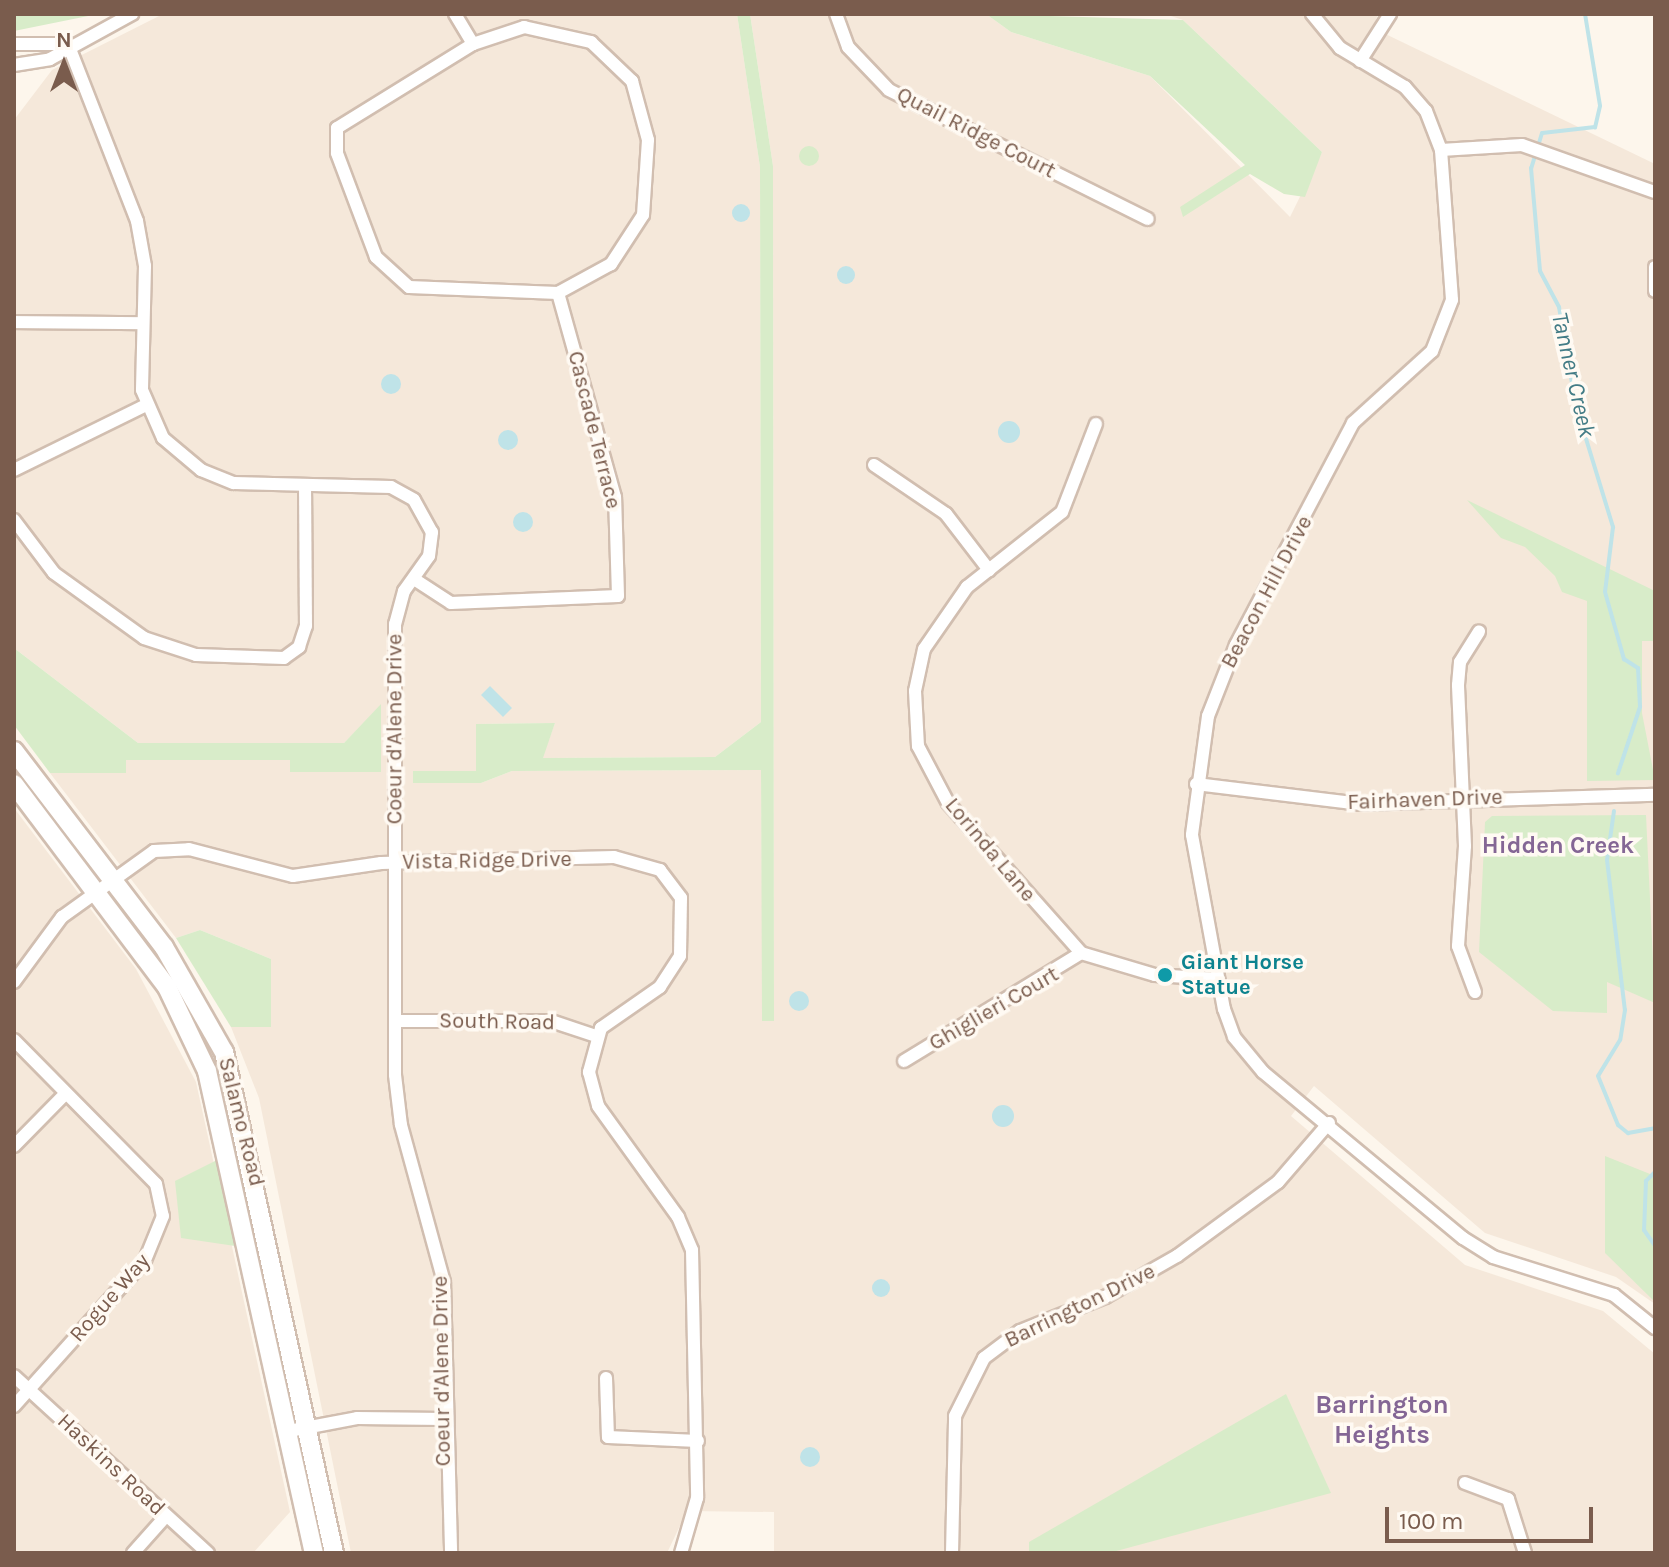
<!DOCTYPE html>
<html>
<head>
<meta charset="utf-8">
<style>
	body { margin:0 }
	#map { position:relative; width:1669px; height:1567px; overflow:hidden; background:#fdf6ec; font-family:Karla,sans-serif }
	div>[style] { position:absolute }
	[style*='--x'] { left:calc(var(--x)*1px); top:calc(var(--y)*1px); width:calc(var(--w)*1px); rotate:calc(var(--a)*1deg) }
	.residential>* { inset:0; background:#f5e8da }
	.green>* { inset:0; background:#d8ecc9 }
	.round { border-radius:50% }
	.water>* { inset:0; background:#bfe3e8 }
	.stream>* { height:4px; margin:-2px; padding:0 2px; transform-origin:2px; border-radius:2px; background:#bfe3e8 }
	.roads { filter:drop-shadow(2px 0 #d1beb0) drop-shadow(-2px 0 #d1beb0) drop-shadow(0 2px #d1beb0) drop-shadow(0 -2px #d1beb0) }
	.minor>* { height:12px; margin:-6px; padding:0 6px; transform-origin:6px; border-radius:6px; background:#fff }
	.secondary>* { height:18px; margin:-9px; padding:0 9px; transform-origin:9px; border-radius:9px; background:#fff }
	.dots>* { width:22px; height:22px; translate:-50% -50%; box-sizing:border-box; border:4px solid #fffaf3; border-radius:50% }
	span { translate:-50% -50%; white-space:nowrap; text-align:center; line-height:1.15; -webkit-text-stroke:7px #fffaf3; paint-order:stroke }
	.street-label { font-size:22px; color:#7a5c4d }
	.culture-label { font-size:22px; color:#0d838f; font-weight:700 }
	.left { translate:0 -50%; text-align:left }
	.water-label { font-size:24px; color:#437c86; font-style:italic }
	.neighbourhood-label { font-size:24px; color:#846695; font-weight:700 }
	.quarter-label { font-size:26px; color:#846695; font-weight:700 }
	.frame { position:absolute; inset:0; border:16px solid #7a5c4d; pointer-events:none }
	.north { position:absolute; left:24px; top:24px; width:80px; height:80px; -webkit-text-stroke:6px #fffaf3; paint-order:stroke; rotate:0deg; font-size:22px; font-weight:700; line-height:32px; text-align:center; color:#7a5c4d }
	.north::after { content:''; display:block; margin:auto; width:28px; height:36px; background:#7a5c4d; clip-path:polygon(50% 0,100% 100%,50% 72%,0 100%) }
	.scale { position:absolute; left:1385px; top:1507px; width:208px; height:36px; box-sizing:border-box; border:4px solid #7a5c4d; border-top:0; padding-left:10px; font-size:24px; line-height:28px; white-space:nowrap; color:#7a5c4d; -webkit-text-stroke:6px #fffaf3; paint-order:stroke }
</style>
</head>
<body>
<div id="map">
	<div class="residential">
		<div style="clip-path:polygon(163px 14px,737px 14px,760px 167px,761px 722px,715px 757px,542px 758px,555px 723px,476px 724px,476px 771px,414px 771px,413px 783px,481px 783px,512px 771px,761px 770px,763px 1021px,774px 1021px,773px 166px,750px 14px,986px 14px,1011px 32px,1150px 76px,1290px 217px,1322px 152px,1183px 20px,1165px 14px,1378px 14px,1373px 28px,1655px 164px,1655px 1304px,1616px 1277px,1485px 1233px,1314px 1086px,1291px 1116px,1465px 1265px,1603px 1311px,1655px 1354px,1655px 1553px,774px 1553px,774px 1512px,687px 1511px,667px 1553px,351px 1553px,259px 1098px,231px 1027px,271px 1026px,271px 959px,200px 930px,176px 938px,50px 773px,125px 773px,126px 760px,290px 760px,290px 772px,381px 771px,381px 705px,344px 743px,138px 743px,14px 648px,14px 120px,52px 70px)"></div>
		<div style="clip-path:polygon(14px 808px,136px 969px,196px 1082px,290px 1512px,253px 1553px,14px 1553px)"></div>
	</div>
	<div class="green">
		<div style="clip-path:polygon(14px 14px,30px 16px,98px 14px,14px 31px)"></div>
		<div style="clip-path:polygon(737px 14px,750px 14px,773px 166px,774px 1021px,762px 1021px,761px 770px,512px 771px,481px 783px,413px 783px,413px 771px,476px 771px,476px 724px,555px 723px,543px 758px,715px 757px,761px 722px,760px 167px)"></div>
		<div style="clip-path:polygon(986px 14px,1183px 20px,1322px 152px,1305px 197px,1284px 194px,1250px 174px,1183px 217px,1180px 207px,1245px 165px,1150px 76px,1011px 32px)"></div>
		<div class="round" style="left:799px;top:146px;width:20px;height:20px"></div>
		<div style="clip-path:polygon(1467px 500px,1655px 591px,1655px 641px,1642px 641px,1642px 713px,1655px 780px,1587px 781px,1587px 601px,1562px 592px,1555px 576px,1525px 547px,1501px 538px)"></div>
		<div style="clip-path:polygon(14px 648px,138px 743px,344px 743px,381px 704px,381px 772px,290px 772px,290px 760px,126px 760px,126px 773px,50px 773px,14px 725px)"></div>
		<div style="clip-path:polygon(1646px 815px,1655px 1003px,1607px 982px,1607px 1013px,1553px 1011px,1479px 952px,1485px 822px,1492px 816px)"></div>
		<div style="clip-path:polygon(200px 930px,271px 959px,271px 1027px,231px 1027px,176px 938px)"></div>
		<div style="clip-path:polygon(1605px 1156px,1655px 1176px,1655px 1302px,1605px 1253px)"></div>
		<div style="clip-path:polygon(217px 1160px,235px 1246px,181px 1238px,175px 1181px)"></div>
		<div style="clip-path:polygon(1286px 1394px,1331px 1493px,1109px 1553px,1029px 1553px,1029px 1542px)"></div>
	</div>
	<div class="water">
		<div class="round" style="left:732px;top:204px;width:18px;height:18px"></div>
		<div class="round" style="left:837px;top:266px;width:18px;height:18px"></div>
		<div class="round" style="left:381px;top:374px;width:20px;height:20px"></div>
		<div class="round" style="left:998px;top:421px;width:22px;height:22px"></div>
		<div class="round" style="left:498px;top:430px;width:20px;height:20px"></div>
		<div class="round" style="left:513px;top:512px;width:20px;height:20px"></div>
		<div style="clip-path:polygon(490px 686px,512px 708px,503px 717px,481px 695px)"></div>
		<div class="round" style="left:789px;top:991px;width:20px;height:20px"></div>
		<div class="round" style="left:992px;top:1105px;width:22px;height:22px"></div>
		<div class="round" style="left:872px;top:1279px;width:18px;height:18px"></div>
		<div class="round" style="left:800px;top:1447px;width:20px;height:20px"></div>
	</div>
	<div class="stream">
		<div style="--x:1585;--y:14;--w:93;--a:80.7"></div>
		<div style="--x:1600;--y:106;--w:22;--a:103"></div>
		<div style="--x:1595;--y:127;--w:53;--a:173.5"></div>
		<div style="--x:1542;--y:133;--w:37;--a:107"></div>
		<div style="--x:1531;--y:168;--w:103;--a:85"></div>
		<div style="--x:1540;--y:271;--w:41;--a:62.2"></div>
		<div style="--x:1559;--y:307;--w:100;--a:80.3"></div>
		<div style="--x:1576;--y:406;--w:127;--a:73"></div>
		<div style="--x:1613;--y:527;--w:65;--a:97"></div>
		<div style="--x:1605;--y:592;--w:70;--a:74.2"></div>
		<div style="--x:1624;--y:659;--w:17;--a:33"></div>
		<div style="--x:1638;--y:668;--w:39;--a:87"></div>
		<div style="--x:1640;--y:707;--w:70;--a:108.4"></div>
		<div style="--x:1614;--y:811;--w:49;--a:98.1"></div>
		<div style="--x:1607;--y:860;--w:151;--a:83.2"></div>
		<div style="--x:1625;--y:1010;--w:30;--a:99"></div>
		<div style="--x:1620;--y:1040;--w:42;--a:121.4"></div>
		<div style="--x:1598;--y:1076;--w:53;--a:67.8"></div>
		<div style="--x:1618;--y:1125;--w:13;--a:39"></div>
		<div style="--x:1628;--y:1133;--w:27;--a:-10"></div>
		<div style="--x:1655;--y:1172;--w:13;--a:135"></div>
		<div style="--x:1646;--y:1181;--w:49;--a:92.3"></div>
		<div style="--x:1644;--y:1230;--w:19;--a:55"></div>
	</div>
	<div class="roads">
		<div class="minor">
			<div style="--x:455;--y:14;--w:35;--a:59"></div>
			<div style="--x:836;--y:14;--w:35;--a:70"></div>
			<div style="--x:848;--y:47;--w:59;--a:46.4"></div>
			<div style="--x:889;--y:90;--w:289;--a:26.5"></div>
			<div style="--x:1312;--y:14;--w:44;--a:50.5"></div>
			<div style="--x:1340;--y:48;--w:76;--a:31"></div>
			<div style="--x:1405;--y:87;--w:32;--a:49"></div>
			<div style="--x:1426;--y:111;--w:42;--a:69"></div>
			<div style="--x:1441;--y:150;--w:150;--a:85.8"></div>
			<div style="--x:1452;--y:300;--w:55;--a:111.4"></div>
			<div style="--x:1432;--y:351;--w:107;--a:137.7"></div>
			<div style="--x:1353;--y:423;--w:251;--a:117.8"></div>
			<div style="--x:1236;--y:645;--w:76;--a:111.5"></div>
			<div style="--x:1208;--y:716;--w:120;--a:97.7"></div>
			<div style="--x:1192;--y:835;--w:177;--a:79.6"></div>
			<div style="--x:1224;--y:1009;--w:30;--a:70"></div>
			<div style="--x:1234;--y:1037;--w:45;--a:50.4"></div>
			<div style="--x:1263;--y:1072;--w:260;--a:39.7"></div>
			<div style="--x:1463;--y:1238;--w:36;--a:32"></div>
			<div style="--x:1493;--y:1257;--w:127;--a:17.4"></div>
			<div style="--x:1614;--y:1295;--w:53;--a:38.8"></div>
			<div style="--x:524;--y:27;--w:69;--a:12.6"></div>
			<div style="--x:591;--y:42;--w:57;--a:43.6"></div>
			<div style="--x:632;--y:81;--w:61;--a:74.8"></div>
			<div style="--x:648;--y:140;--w:75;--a:93.8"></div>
			<div style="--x:643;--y:215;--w:59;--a:123.1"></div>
			<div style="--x:611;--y:264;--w:60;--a:151.3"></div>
			<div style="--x:558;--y:293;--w:149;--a:-177.7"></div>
			<div style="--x:409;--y:287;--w:45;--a:-137.7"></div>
			<div style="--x:376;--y:257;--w:111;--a:-110.6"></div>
			<div style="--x:337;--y:153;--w:25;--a:-90"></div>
			<div style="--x:337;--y:128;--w:160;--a:-31.7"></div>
			<div style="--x:473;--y:44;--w:54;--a:-18.4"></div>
			<div style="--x:14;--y:44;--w:54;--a:0"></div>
			<div style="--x:68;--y:44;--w:190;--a:68.7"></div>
			<div style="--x:137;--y:221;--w:46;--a:79.9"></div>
			<div style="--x:145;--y:266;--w:124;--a:91.4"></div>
			<div style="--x:142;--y:390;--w:52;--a:66.4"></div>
			<div style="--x:163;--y:438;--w:50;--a:40.1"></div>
			<div style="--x:201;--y:470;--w:35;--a:22"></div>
			<div style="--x:234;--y:483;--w:157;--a:1.5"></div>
			<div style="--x:391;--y:487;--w:26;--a:29"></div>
			<div style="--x:414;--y:500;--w:37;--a:61"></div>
			<div style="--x:432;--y:532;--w:24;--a:97"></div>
			<div style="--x:429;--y:556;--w:43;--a:125.5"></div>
			<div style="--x:404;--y:591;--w:34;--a:105"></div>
			<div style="--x:395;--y:624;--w:451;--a:90"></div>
			<div style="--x:395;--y:1075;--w:50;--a:83.2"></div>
			<div style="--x:401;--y:1125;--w:163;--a:74.7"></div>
			<div style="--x:444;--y:1282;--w:271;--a:88.5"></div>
			<div style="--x:1360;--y:61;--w:56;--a:-57.4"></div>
			<div style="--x:14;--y:65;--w:36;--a:-9"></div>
			<div style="--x:50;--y:59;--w:94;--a:-28.8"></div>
			<div style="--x:1441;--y:150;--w:81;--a:-3.5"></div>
			<div style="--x:1522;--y:145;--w:141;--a:19.5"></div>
			<div style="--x:1655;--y:267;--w:24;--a:90"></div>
			<div style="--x:14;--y:322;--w:127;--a:0.5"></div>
			<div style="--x:1096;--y:424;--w:94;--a:111.1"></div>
			<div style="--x:1062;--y:512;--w:121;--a:141.7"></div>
			<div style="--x:967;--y:587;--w:75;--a:124.7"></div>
			<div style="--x:924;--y:649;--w:43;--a:102.1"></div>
			<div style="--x:915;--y:691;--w:55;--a:86.9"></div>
			<div style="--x:918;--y:746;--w:64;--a:62.2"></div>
			<div style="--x:948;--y:803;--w:200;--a:48.4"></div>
			<div style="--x:1081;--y:953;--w:77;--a:16.6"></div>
			<div style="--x:1155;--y:975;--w:63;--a:3.6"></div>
			<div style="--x:874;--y:465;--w:87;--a:34.2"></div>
			<div style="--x:946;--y:514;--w:71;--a:52.5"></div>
			<div style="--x:14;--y:470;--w:145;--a:-26.2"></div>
			<div style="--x:14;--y:520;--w:66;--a:53"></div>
			<div style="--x:54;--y:573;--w:111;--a:35.8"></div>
			<div style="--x:144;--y:638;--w:55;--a:18.1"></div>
			<div style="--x:196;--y:655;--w:88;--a:2"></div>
			<div style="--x:284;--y:658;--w:19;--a:-36"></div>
			<div style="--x:299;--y:647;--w:22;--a:-72"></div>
			<div style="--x:306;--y:626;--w:139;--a:-90.4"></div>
			<div style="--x:414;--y:579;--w:44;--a:33"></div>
			<div style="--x:451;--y:603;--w:167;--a:-2.4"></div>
			<div style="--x:618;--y:596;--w:99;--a:-91.7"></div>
			<div style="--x:615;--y:497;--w:212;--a:-105.6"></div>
			<div style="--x:1196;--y:784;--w:166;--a:6.9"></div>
			<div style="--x:1361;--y:804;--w:294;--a:-1.8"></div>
			<div style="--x:14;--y:982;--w:81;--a:-53.6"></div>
			<div style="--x:62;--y:917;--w:113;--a:-35.7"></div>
			<div style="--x:154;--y:851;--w:35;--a:-3"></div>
			<div style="--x:189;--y:849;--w:107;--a:14.6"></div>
			<div style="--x:293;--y:876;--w:89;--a:-8.4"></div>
			<div style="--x:381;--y:863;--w:233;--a:-1.5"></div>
			<div style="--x:614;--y:857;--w:48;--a:15.8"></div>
			<div style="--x:660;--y:870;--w:35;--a:53"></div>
			<div style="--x:681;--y:898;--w:58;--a:91"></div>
			<div style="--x:680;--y:956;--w:37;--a:123"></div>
			<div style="--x:660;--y:987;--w:72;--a:145.2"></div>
			<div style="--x:601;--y:1028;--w:46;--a:105.3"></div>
			<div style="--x:589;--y:1072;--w:35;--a:75"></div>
			<div style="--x:598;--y:1106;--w:137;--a:54.2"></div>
			<div style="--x:678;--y:1217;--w:36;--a:67"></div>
			<div style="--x:692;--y:1250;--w:248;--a:88.8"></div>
			<div style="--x:697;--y:1498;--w:57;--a:106.2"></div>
			<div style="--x:1475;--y:992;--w:49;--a:-110.3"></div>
			<div style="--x:1458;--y:946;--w:100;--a:-86"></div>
			<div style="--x:1465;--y:846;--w:161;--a:-92.5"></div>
			<div style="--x:1458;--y:685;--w:23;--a:-85"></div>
			<div style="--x:1460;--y:662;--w:36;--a:-58"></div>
			<div style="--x:395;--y:1021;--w:156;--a:0"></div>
			<div style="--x:551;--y:1021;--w:47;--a:18.4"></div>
			<div style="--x:14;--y:1040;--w:202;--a:45.4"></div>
			<div style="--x:156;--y:1184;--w:33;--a:78"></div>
			<div style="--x:163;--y:1216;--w:48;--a:112.2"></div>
			<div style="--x:145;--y:1260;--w:196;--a:131.9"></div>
			<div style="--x:904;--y:1061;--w:207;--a:-31.4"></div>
			<div style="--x:14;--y:1146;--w:74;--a:-45.5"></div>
			<div style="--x:14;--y:1376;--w:263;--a:42.4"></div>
			<div style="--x:606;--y:1378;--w:59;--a:88.1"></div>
			<div style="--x:608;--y:1437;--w:90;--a:2.5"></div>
			<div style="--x:289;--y:1431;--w:69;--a:-10.8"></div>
			<div style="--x:357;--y:1418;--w:87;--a:0.7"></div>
			<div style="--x:1465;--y:1483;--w:46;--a:20.4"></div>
			<div style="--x:1508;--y:1499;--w:57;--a:72.5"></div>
			<div style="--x:133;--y:1553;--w:50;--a:-48.3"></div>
			<div style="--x:952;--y:1553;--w:137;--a:-88.7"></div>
			<div style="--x:955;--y:1416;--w:65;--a:-63.4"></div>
			<div style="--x:984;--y:1358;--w:45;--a:-36.9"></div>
			<div style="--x:1020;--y:1331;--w:92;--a:-21.8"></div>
			<div style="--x:1105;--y:1297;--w:83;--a:-29.7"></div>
			<div style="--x:1177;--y:1256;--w:125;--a:-36.2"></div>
			<div style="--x:1278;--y:1182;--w:78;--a:-49.2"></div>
		</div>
		<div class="secondary">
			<div style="--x:14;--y:751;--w:247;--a:52.6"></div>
			<div style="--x:164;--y:947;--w:121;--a:60.3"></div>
			<div style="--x:224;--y:1052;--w:513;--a:77.62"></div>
			<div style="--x:14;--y:784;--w:254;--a:53"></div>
			<div style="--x:167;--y:987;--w:93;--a:64.5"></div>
			<div style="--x:207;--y:1071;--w:494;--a:77.5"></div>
		</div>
	</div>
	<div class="dots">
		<div style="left:1165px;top:975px;background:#0f9aa8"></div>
	</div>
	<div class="street-label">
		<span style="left:976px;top:133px;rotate:27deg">Quail Ridge Court</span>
		<span style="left:594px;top:430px;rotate:76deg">Cascade Terrace</span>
		<span style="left:1267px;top:592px;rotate:-62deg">Beacon Hill Drive</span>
		<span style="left:395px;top:729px;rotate:-90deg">Coeur d'Alene Drive</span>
		<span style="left:1425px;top:800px;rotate:-2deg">Fairhaven Drive</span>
		<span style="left:990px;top:850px;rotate:50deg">Lorinda Lane</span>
		<span style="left:487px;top:861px;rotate:-1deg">Vista Ridge Drive</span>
		<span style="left:994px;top:1009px;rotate:-30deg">Ghiglieri Court</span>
		<span style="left:497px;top:1022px;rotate:1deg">South Road</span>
		<span style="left:241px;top:1122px;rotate:76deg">Salamo Road</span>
		<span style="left:110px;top:1298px;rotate:-49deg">Rogue Way</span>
		<span style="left:1080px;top:1306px;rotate:-26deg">Barrington Drive</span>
		<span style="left:442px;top:1371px;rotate:-91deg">Coeur d'Alene Drive</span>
		<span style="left:111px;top:1465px;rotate:43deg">Haskins Road</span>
	</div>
	<div class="culture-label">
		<span class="left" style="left:1181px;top:975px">Giant Horse<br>Statue</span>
	</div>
	<div class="water-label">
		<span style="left:1573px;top:375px;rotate:77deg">Tanner Creek</span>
	</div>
	<div class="neighbourhood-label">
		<span style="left:1558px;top:846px">Hidden Creek</span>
	</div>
	<div class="quarter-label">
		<span style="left:1382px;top:1420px">Barrington<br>Heights</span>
	</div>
	<div class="frame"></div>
	<div class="north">N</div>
	<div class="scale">100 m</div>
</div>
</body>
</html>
